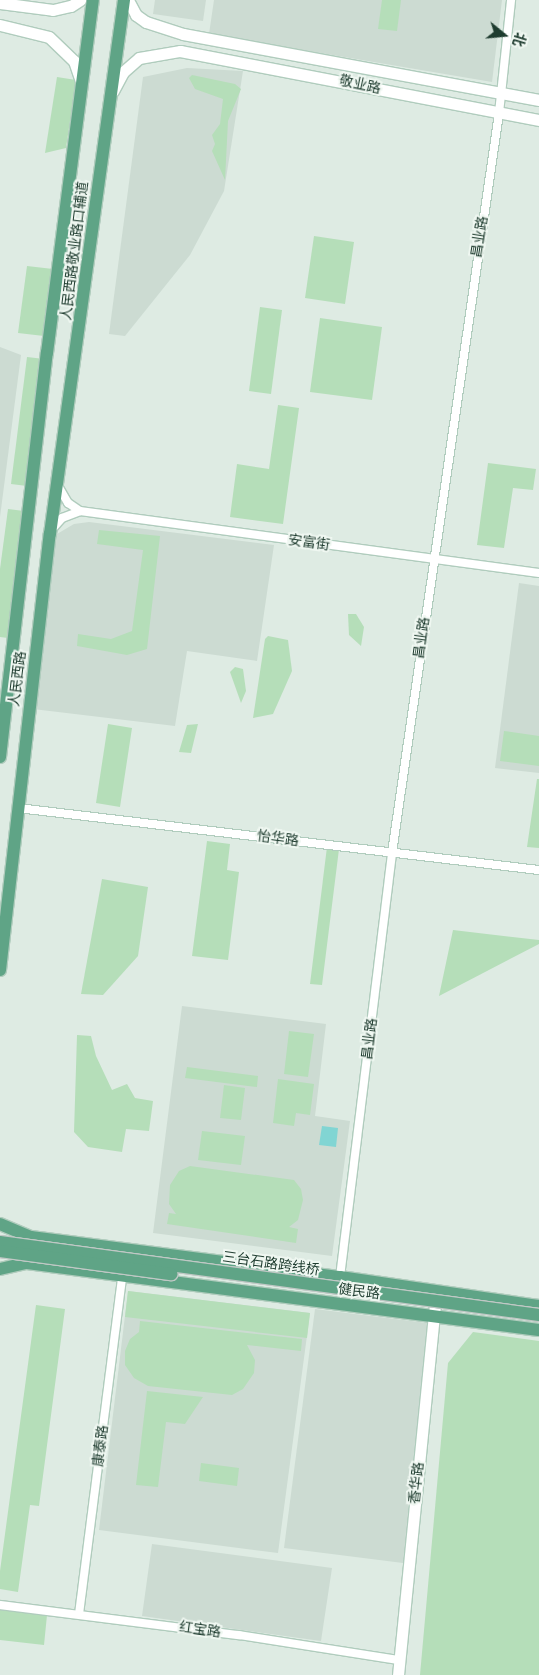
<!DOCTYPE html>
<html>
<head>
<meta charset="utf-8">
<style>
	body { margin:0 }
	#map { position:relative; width:539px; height:1675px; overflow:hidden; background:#deebe3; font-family:"Nunito Sans","Noto Sans SC",sans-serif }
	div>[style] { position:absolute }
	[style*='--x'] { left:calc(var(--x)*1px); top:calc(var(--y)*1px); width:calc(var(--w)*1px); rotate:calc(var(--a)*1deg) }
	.built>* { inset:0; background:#ccdbd2 }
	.green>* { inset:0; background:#b5deb9 }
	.water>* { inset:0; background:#81d5d3 }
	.roads { filter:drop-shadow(1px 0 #b0ccbd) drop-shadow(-1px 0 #b0ccbd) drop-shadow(0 1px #b0ccbd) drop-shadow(0 -1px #b0ccbd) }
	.street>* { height:8px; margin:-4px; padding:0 4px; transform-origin:4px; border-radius:4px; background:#fff }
	.secondary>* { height:11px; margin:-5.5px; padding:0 5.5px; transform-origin:5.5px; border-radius:5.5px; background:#fff }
	.primary>* { height:12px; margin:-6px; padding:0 6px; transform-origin:6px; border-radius:6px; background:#5fa486 }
	.bridges { filter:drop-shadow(1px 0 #c0c8c5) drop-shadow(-1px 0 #c0c8c5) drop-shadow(0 1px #c0c8c5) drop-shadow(0 -1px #c0c8c5) }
	.primary-bridge>* { height:12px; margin:-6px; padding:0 6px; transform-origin:6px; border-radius:6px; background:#5fa486 }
	span { translate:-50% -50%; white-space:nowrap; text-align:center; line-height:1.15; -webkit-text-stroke:4px #eff7f1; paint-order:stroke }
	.street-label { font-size:14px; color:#1e3c2f }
	.north { position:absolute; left:479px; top:10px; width:50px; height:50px; -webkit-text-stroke:4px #eff7f1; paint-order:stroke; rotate:107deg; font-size:14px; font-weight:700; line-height:20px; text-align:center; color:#1e3c2f }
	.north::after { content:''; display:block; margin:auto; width:18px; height:22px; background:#1e3c2f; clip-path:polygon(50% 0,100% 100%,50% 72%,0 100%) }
</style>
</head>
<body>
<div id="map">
	<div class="built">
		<div style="clip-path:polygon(155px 0,206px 0,203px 21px,153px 14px)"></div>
		<div style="clip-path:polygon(214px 0,502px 0,492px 82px,209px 34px)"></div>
		<div style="clip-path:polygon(187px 68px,243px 71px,224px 191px,190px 255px,125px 336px,109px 334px,143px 77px)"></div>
		<div style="clip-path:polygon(0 347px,21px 355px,0 517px)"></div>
		<div style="clip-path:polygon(89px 522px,274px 545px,257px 661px,187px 651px,175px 726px,33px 709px,57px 534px,74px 524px)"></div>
		<div style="clip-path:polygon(519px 583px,539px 586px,539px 773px,495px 768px)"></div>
		<div style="clip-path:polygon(182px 1006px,326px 1024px,315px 1116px,350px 1121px,332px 1256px,153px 1233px)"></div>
		<div style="clip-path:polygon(128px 1291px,310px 1313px,278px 1553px,99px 1530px)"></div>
		<div style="clip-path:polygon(315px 1309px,427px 1323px,403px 1563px,284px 1548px)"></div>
		<div style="clip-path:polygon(152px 1544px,332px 1568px,321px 1641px,142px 1616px)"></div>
	</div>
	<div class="green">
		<div style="clip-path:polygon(382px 0,401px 0,397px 31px,378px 29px)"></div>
		<div style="clip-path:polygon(192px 75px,235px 84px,241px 89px,228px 121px,225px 180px,212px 151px,215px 144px,212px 135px,220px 124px,223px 99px,195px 89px,189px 78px)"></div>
		<div style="clip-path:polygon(57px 77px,76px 80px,66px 148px,45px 153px)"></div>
		<div style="clip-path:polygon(314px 236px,354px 242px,345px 304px,305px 298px)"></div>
		<div style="clip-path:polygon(27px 266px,53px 269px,44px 336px,18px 333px)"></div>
		<div style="clip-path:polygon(260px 307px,282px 310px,271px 394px,249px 391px)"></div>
		<div style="clip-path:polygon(320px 318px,382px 327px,372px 400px,310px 392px)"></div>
		<div style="clip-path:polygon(27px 357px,44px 359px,27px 486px,11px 484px)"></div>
		<div style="clip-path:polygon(278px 405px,299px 408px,283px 524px,230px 517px,237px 464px,269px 469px)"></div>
		<div style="clip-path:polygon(488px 463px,536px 469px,533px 490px,513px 488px,504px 548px,477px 545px)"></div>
		<div style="clip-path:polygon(8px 509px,24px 511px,8px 638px,0 637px,0 569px)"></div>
		<div style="clip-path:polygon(99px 530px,160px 536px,147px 649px,127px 655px,77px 646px,78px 634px,111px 639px,132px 631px,143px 550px,97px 544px)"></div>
		<div style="clip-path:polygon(348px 614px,356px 614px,364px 627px,361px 646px,349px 635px)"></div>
		<div style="clip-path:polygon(268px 636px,288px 640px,292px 671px,273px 714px,253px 718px,265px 639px)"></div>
		<div style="clip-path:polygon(235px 667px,243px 669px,246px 691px,241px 703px,230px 672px)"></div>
		<div style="clip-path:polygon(108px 724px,132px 728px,120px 807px,96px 803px)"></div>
		<div style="clip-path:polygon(198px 724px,191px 753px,179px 752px,187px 725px)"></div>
		<div style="clip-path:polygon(504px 731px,539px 736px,539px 766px,500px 761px)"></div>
		<div style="clip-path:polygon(537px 779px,539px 779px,539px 848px,527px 847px)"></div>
		<div style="clip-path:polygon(207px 841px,230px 844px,227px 870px,239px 872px,228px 960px,192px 956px)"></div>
		<div style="clip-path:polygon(327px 847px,339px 849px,322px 985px,310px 984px)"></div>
		<div style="clip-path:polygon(102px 879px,148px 887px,138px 956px,103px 995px,81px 994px)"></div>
		<div style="clip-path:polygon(453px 930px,539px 940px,539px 944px,439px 996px)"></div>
		<div style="clip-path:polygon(289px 1031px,314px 1034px,308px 1077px,284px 1074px)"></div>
		<div style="clip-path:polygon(77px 1035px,91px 1036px,96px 1056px,112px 1090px,127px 1084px,135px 1098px,153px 1101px,149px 1131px,126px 1129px,122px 1152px,88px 1147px,74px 1132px)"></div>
		<div style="clip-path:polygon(187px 1067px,258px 1076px,257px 1087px,185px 1078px)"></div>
		<div style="clip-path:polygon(278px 1079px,314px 1084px,310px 1115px,296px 1113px,294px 1126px,273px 1123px)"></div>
		<div style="clip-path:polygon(224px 1085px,245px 1088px,241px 1120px,220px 1118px)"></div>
		<div style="clip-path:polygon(202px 1131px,245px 1136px,241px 1165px,198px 1160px)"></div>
		<div style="clip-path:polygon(190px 1166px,294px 1180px,301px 1189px,303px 1200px,298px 1220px,289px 1227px,298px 1229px,296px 1243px,167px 1224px,169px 1213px,176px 1214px,169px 1204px,170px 1185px,179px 1171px)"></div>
		<div style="clip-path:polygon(128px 1291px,310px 1313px,307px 1338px,125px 1317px)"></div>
		<div style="clip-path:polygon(36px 1305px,65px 1309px,39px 1506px,30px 1505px,18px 1592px,0 1589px,0 1571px)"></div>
		<div style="clip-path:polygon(140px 1321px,302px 1339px,301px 1351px,247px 1345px,255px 1360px,254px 1373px,243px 1389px,232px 1395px,148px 1386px,134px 1378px,125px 1365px,125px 1351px,130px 1339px,139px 1332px)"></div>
		<div style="clip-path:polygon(473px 1332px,539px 1341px,539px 1675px,420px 1675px,448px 1363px)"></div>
		<div style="clip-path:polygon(147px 1391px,203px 1397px,185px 1424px,166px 1422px,158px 1487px,136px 1485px)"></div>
		<div style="clip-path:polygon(201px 1463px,239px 1468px,237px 1486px,199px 1481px)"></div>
		<div style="clip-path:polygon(0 1610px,47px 1615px,44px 1645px,0 1640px)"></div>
	</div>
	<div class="water">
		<div style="clip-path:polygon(322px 1126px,338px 1128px,336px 1147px,319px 1145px)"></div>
	</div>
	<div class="roads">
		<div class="street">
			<div style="--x:80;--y:511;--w:463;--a:7.7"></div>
			<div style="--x:54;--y:527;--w:12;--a:-48"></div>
			<div style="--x:62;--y:518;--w:19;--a:-21"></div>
			<div style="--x:80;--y:511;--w:14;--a:-146"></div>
			<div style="--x:68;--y:503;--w:20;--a:-120"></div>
			<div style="--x:18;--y:808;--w:525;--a:6.79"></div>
			<div style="--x:340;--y:1277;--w:427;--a:-83"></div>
			<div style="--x:392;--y:853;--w:748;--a:-81.77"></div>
			<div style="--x:499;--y:113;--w:114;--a:-83.9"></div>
			<div style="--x:0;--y:1605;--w:241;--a:7.2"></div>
			<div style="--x:239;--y:1635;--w:162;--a:8.9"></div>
			<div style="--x:79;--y:1614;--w:340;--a:-82.7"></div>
		</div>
		<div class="secondary">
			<div style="--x:128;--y:0;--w:17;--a:62"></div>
			<div style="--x:136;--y:15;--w:12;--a:35"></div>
			<div style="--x:146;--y:22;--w:39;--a:18"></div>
			<div style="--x:183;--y:34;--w:362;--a:10.5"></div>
			<div style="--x:0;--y:3;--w:53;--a:7.5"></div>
			<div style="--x:53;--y:10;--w:18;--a:-13"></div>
			<div style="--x:71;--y:6;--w:11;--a:-34"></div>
			<div style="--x:0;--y:25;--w:50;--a:13.8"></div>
			<div style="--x:49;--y:37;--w:35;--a:44"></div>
			<div style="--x:74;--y:61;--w:21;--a:71"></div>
			<div style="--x:113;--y:91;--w:21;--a:-62"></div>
			<div style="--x:123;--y:72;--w:21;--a:-41"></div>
			<div style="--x:139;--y:58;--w:42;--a:-9.7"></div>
			<div style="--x:180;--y:51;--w:366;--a:10.9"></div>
			<div style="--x:398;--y:1675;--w:383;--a:-84.3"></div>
		</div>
		<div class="primary">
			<div style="--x:0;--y:757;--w:407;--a:-83.4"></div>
			<div style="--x:47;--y:353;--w:356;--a:-82.6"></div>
			<div style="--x:0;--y:970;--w:439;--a:-83.5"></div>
			<div style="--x:50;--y:534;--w:539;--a:-82.11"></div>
			<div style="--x:0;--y:1224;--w:34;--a:23"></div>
			<div style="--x:31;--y:1237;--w:312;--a:7.4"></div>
			<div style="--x:340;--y:1277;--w:201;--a:8.3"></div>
			<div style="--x:0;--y:1269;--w:28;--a:-13"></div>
			<div style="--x:27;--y:1263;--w:516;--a:7.46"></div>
		</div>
	</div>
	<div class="bridges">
		<div class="primary-bridge">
			<div style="--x:0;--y:1242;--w:544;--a:7.71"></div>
			<div style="--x:0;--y:1251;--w:173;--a:7.7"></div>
		</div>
	</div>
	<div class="street-label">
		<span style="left:360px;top:85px;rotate:12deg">敬业路</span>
		<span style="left:480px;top:237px;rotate:-81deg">昌业路</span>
		<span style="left:75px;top:251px;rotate:-83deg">人民西路敬业路口辅道</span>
		<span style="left:309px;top:543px;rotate:8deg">安富街</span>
		<span style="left:422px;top:638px;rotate:-82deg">昌业路</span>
		<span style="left:18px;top:679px;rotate:-83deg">人民西路</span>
		<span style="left:278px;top:839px;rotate:7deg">怡华路</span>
		<span style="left:370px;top:1039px;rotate:-83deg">昌业路</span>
		<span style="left:271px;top:1264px;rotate:8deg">三台石路跨线桥</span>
		<span style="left:359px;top:1292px;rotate:7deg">健民路</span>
		<span style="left:101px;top:1446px;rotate:-83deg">康泰路</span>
		<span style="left:417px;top:1483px;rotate:-84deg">香华路</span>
		<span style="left:200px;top:1630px;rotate:8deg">红宝路</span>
	</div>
	<div class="north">北</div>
</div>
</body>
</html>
